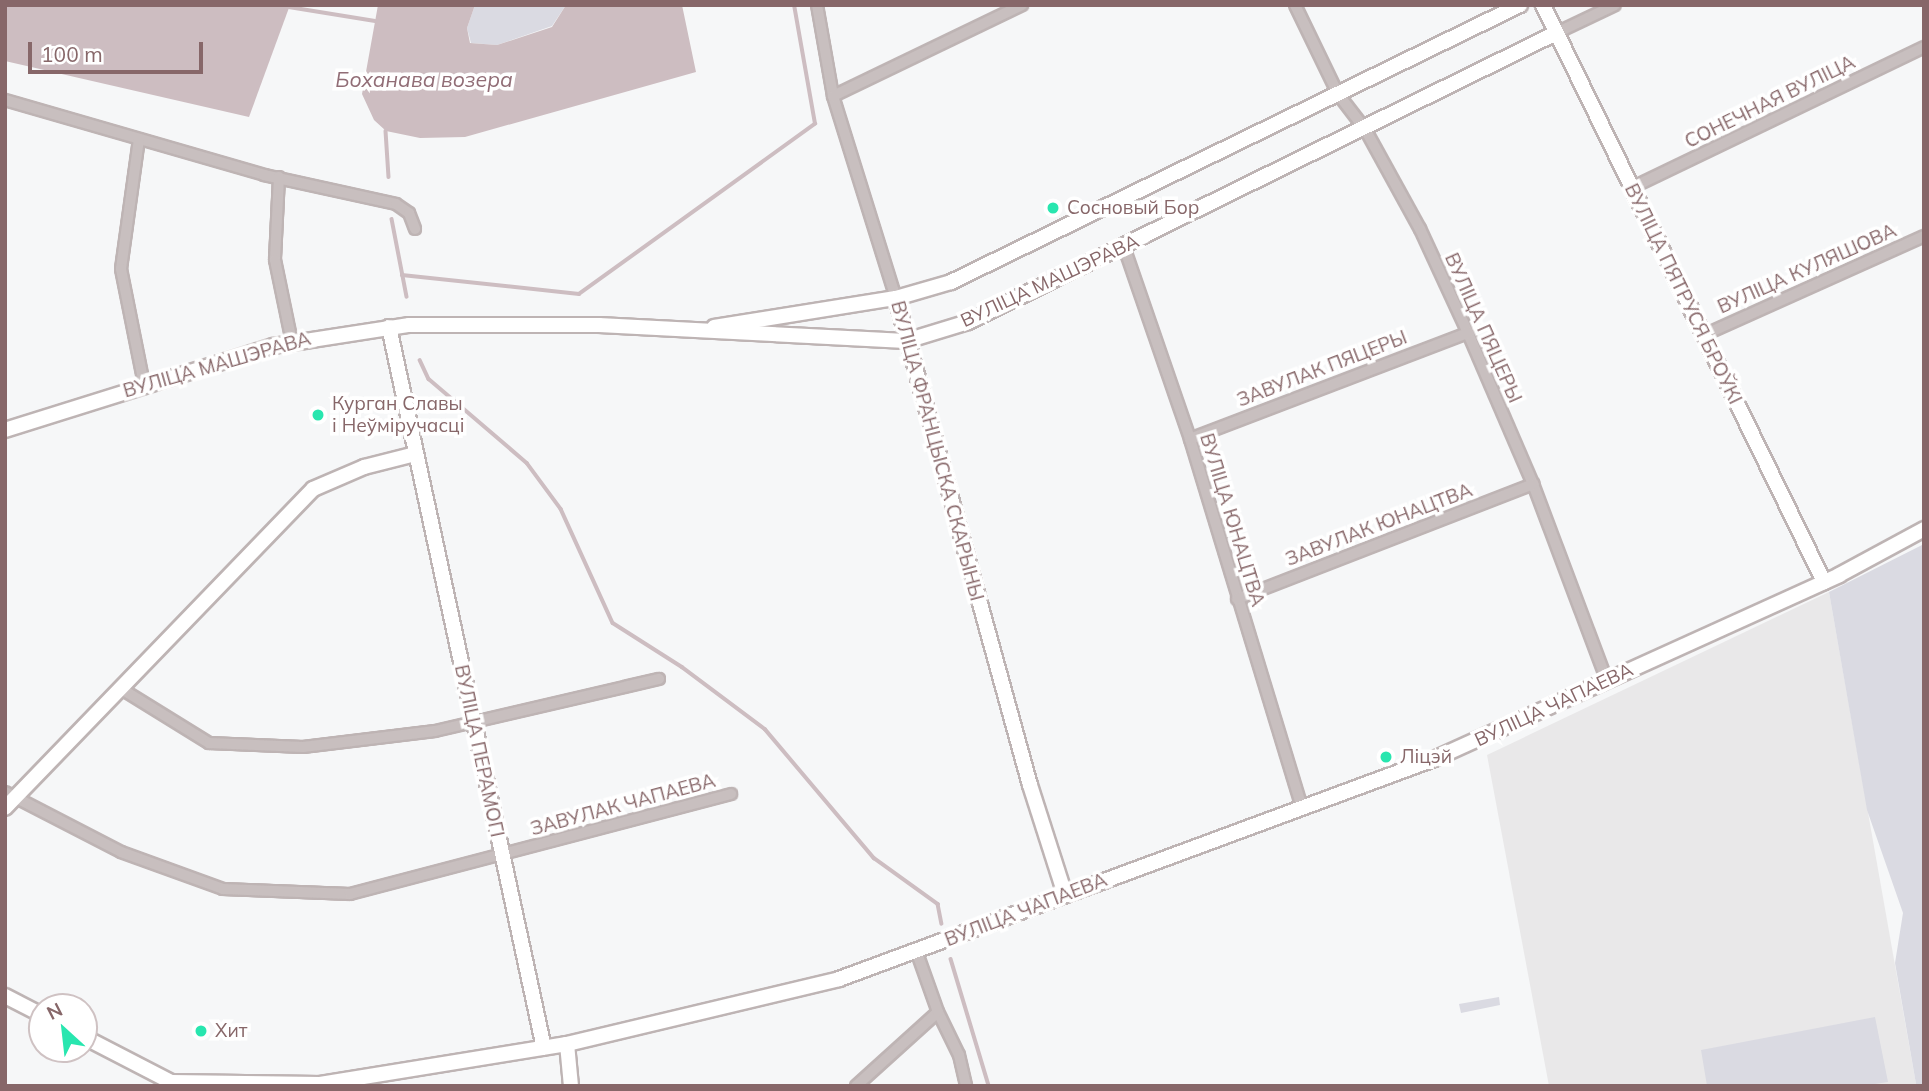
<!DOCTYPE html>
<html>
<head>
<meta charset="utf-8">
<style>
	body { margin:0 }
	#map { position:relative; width:1929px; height:1091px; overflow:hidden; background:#f6f7f8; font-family:Mulish,sans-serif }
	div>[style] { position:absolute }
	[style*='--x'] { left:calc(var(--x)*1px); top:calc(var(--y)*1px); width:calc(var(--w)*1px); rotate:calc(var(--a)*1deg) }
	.built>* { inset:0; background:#e9e8e9 }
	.green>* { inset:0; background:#dadae2 }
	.water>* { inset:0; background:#cdbdc1 }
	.stream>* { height:3.5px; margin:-1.75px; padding:0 1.75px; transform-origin:1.75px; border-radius:1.75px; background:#cdbdc1 }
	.roads { filter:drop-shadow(2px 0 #beb4b4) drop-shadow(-2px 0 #beb4b4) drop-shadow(0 2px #beb4b4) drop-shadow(0 -2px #beb4b4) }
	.street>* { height:10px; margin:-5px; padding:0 5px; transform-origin:5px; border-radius:5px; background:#c8bfbf }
	.secondary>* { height:14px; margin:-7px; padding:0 7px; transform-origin:7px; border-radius:7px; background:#fff }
	.dots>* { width:19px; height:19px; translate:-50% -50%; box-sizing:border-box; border:4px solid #fff; border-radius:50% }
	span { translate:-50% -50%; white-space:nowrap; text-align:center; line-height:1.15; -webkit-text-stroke:7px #fff; paint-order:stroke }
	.street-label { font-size:19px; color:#876769 }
	.poi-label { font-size:19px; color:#876769 }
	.left { translate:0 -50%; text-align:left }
	.water-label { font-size:21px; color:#916d76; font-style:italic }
	.frame { position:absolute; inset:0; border:7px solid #876769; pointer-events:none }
	.north { position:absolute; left:28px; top:993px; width:70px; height:70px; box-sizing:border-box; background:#fff; border:2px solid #cfc2c3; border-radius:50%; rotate:333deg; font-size:19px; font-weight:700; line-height:28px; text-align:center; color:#876769 }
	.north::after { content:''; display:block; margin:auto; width:24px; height:32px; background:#28e6af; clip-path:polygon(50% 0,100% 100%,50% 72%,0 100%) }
	.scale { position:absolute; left:28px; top:42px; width:175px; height:32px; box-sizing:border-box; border:4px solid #876769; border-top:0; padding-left:9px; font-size:21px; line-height:24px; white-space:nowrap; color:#876769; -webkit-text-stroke:5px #fff; paint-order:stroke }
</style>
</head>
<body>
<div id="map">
	<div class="built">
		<div style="clip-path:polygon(1829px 592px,1916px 1084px,1549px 1086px,1487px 755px)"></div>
	</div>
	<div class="green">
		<div style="clip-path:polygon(475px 5px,566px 5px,552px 26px,497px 45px,471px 43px,467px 28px)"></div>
		<div style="clip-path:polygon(1924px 544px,1924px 1086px,1907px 1086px,1916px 1084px,1895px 963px,1903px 913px,1867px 810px,1829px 592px)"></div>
		<div style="clip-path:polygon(1499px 997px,1500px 1005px,1461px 1013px,1459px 1004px)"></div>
		<div style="clip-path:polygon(1875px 1017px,1888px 1082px,1862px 1086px,1707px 1086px,1701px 1050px)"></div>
	</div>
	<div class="water">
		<div style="clip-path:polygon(5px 5px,290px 5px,249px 117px,5px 61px)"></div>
		<div style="clip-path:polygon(378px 5px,475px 5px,467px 28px,470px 43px,497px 45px,552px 27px,566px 5px,682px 5px,696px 72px,465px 137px,420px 138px,386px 131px,374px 120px,362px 94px)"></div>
	</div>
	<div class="stream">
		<div style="--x:289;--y:7;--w:87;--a:9.2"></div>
		<div style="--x:386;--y:131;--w:46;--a:86.3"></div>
		<div style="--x:392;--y:219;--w:79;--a:79.1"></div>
		<div style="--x:402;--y:275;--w:178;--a:6.1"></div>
		<div style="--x:579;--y:294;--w:291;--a:-35.8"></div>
		<div style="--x:815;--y:124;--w:121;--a:-100"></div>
		<div style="--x:420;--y:360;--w:21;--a:65"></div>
		<div style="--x:429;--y:379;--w:129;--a:40.6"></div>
		<div style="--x:527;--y:463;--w:57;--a:53.5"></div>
		<div style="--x:561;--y:509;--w:125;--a:65.5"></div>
		<div style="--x:613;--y:623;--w:82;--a:32.5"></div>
		<div style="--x:682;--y:667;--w:104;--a:36.8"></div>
		<div style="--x:765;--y:729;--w:169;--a:49.8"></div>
		<div style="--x:874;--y:858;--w:79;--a:35.7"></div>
		<div style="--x:938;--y:904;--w:20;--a:79"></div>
		<div style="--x:951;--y:959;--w:133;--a:73.3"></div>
	</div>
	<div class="roads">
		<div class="street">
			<div style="--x:817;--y:5;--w:92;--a:80"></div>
			<div style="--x:833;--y:96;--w:212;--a:72.7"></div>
			<div style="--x:1295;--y:5;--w:99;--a:64.2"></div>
			<div style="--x:1338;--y:94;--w:44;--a:52.4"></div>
			<div style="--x:1365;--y:129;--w:114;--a:61.2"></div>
			<div style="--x:1420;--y:229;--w:115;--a:65.2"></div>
			<div style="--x:1468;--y:333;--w:164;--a:66.7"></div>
			<div style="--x:1533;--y:484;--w:210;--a:69.4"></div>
			<div style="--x:1556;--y:33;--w:65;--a:-25.4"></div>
			<div style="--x:833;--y:96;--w:210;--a:-25.7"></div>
			<div style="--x:5;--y:100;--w:270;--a:16.1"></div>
			<div style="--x:264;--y:175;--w:135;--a:12.4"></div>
			<div style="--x:396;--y:204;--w:16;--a:35"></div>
			<div style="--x:409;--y:213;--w:17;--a:69"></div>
			<div style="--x:139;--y:139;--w:131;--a:97.9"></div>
			<div style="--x:121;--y:269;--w:117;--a:78.7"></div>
			<div style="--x:279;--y:177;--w:83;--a:92.8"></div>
			<div style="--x:275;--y:260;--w:84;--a:78.3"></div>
			<div style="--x:1631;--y:188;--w:325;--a:-25.7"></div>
			<div style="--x:1124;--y:247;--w:203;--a:71"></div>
			<div style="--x:1190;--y:439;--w:382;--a:73.1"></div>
			<div style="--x:1704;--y:335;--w:241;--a:-24.2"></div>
			<div style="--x:1190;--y:439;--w:298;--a:-20.9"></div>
			<div style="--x:1237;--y:599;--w:318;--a:-21.2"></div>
			<div style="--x:120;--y:688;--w:105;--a:31.7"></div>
			<div style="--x:209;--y:743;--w:94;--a:2.4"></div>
			<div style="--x:303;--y:747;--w:133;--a:-6.9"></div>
			<div style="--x:435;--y:731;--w:230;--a:-13.1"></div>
			<div style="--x:5;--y:792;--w:131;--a:27.3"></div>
			<div style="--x:121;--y:852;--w:109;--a:19.9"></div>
			<div style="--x:223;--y:889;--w:127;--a:2.3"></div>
			<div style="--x:350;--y:894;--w:394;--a:-14.7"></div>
			<div style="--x:938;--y:1012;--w:48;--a:64"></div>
			<div style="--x:959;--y:1055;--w:32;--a:77"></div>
			<div style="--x:856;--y:1086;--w:110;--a:-42.1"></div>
			<div style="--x:938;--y:1012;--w:63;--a:-109.6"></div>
		</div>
		<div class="secondary">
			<div style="--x:1543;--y:5;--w:642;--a:64.03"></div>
			<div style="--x:896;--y:298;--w:505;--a:74.62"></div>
			<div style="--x:1030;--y:785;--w:115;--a:72.3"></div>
			<div style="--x:389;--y:327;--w:737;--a:77.87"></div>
			<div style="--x:714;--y:327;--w:184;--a:-9.1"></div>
			<div style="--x:896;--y:298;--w:57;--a:-16.2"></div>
			<div style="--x:951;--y:282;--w:633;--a:-25.96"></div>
			<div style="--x:5;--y:430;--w:281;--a:-17.4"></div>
			<div style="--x:273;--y:346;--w:138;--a:-8.8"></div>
			<div style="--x:409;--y:325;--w:190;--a:0"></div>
			<div style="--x:599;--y:325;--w:307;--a:3"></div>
			<div style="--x:906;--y:341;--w:65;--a:-17"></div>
			<div style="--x:968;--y:322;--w:655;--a:-26.17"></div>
			<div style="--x:5;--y:808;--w:443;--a:-46"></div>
			<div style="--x:313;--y:489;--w:56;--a:-23.3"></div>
			<div style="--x:364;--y:467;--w:53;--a:-14.3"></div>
			<div style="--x:5;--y:996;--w:42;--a:27.2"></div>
			<div style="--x:84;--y:1037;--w:98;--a:27.3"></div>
			<div style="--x:171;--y:1082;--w:149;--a:0.8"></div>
			<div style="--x:320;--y:1084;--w:250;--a:-9.2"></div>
			<div style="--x:567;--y:1044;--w:280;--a:-13.4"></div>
			<div style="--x:839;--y:979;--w:634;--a:-20.29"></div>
			<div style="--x:1434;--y:759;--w:445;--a:-24.4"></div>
			<div style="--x:1839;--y:575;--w:97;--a:-28.4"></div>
			<div style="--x:567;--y:1044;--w:42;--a:84.6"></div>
		</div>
	</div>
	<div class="dots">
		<div style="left:1053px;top:208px;background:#28e6af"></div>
		<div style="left:318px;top:415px;background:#28e6af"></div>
		<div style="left:1386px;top:757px;background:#28e6af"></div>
		<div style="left:201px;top:1031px;background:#28e6af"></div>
	</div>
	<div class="street-label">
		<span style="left:1770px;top:102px;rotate:-26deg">СОНЕЧНАЯ ВУЛІЦА</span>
		<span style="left:1807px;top:269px;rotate:-24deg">ВУЛІЦА КУЛЯШОВА</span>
		<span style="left:1050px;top:281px;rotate:-25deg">ВУЛІЦА МАШЭРАВА</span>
		<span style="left:1683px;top:294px;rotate:64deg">ВУЛІЦА ПЯТРУСЯ БРОЎКІ</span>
		<span style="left:1483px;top:328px;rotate:66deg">ВУЛІЦА ПЯЦЕРЫ</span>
		<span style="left:217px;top:365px;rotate:-16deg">ВУЛІЦА МАШЭРАВА</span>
		<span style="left:1322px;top:369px;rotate:-21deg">ЗАВУЛАК ПЯЦЕРЫ</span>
		<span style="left:937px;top:451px;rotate:75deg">ВУЛІЦА ФРАНЦЫСКА СКАРЫНЫ</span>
		<span style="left:1232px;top:520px;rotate:73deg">ВУЛІЦА ЮНАЦТВА</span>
		<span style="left:1379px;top:525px;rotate:-21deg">ЗАВУЛАК ЮНАЦТВА</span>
		<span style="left:1554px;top:705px;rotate:-25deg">ВУЛІЦА ЧАПАЕВА</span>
		<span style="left:479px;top:751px;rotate:78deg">ВУЛІЦА ПЕРАМОГІ</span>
		<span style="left:623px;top:805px;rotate:-15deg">ЗАВУЛАК ЧАПАЕВА</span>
		<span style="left:1026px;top:910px;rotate:-21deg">ВУЛІЦА ЧАПАЕВА</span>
	</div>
	<div class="poi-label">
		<span class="left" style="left:1067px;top:208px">Сосновый Бор</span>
		<span class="left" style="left:332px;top:415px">Курган Славы<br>і Неўміручасці</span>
		<span class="left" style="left:1400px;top:757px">Ліцэй</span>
		<span class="left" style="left:215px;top:1031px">Хит</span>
	</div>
	<div class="water-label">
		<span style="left:424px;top:79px">Боханава возера</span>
	</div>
	<div class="frame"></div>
	<div class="north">N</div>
	<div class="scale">100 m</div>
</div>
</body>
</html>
